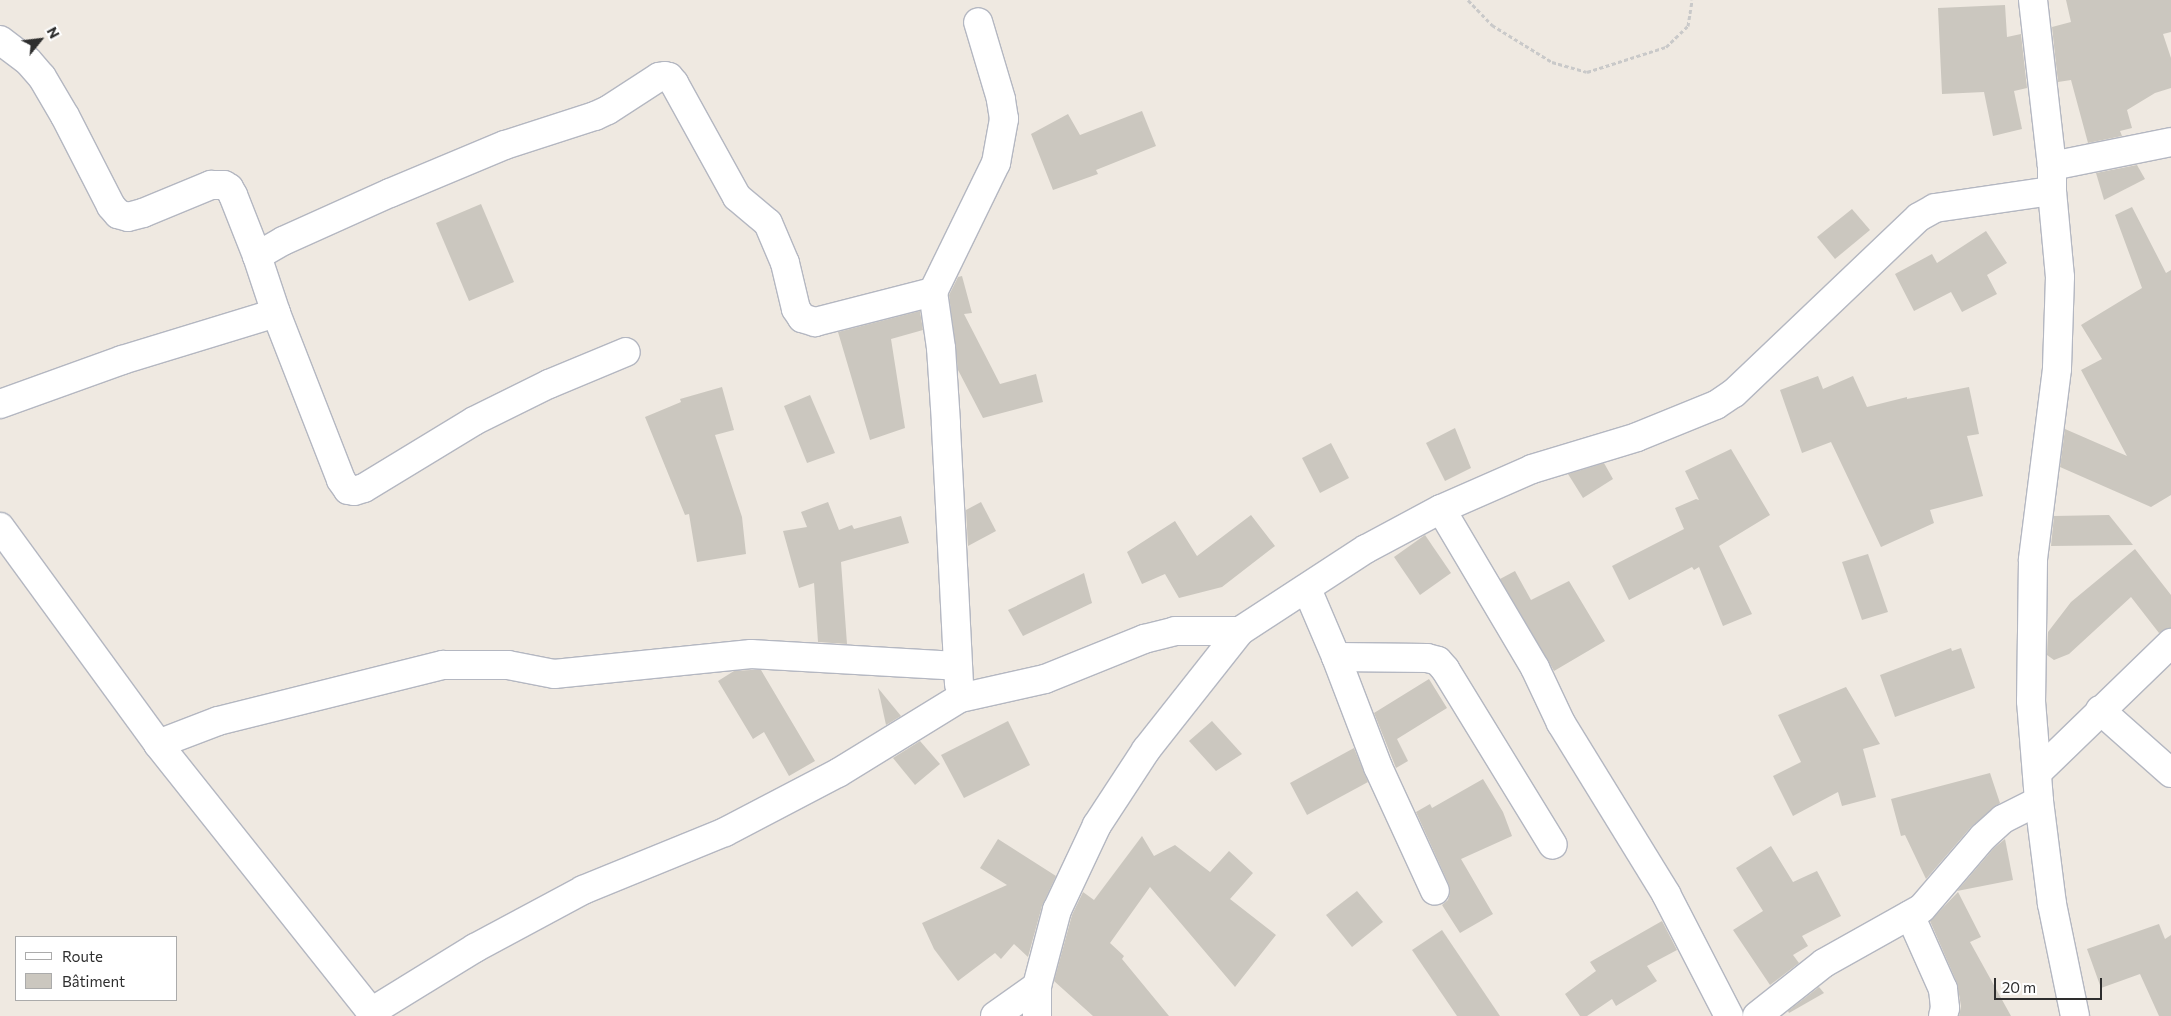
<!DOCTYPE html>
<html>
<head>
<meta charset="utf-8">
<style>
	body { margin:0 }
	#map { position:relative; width:2171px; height:1016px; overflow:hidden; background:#efe9e1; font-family:Commissioner,sans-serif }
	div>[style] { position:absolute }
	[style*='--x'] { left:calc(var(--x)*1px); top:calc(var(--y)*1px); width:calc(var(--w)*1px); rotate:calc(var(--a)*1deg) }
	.building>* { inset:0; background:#cbc7bf }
	.path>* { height:3px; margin-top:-1.5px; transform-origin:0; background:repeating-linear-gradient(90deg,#c9c9c9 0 4px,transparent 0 6.5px) }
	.roads { filter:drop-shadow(1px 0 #b4b7c1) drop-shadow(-1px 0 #b4b7c1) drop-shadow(0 1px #b4b7c1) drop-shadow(0 -1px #b4b7c1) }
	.street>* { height:28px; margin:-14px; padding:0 14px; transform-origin:14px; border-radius:14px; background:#fff }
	span { translate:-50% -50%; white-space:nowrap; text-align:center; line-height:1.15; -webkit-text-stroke:4.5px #fff; paint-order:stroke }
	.legend { position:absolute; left:15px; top:936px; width:162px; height:65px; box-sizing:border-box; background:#fff; border:1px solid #ababab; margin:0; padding:6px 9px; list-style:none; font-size:15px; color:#2e2e2e }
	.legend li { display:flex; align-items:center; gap:10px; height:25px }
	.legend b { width:25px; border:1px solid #ababab }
	.north { position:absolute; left:15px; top:15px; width:50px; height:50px; -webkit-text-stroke:4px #fff; paint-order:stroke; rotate:61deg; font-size:14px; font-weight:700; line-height:20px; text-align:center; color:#2e2e2e }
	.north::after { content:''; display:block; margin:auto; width:18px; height:22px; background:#2e2e2e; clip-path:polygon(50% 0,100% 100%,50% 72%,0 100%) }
	.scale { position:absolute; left:1994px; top:978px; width:108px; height:22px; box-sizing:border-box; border:2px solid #2e2e2e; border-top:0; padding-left:6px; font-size:15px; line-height:18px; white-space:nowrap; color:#2e2e2e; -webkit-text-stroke:4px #fff; paint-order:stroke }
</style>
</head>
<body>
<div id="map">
	<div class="building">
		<div style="clip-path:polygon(2066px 0,2171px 0,2171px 32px,2163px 34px,2171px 58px,2171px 88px,2155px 93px,2127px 110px,2132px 128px,2120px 131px,2122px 136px,2088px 143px,2071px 80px,2058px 82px,2052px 27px,2071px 22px)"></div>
		<div style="clip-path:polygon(2005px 5px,2007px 37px,2021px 34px,2027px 88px,2014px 91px,2022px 129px,1993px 136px,1984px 92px,1942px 94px,1938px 8px)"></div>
		<div style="clip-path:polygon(1142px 111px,1156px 146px,1096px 170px,1098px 174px,1053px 190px,1031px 134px,1068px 114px,1080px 135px)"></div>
		<div style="clip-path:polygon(2137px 165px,2145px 179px,2104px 200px,2096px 173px)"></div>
		<div style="clip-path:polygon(481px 204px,514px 282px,469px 301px,436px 223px)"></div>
		<div style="clip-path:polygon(2132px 207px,2166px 273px,2171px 270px,2171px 495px,2151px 507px,2060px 467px,2065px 429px,2127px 456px,2081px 370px,2102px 359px,2081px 325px,2142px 288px,2115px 215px)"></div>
		<div style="clip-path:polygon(1852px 209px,1870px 230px,1835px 259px,1817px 237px)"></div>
		<div style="clip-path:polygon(1986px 231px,2007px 263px,1987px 275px,1997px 294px,1962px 312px,1951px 292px,1914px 311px,1895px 274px,1932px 254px,1937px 263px)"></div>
		<div style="clip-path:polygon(962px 276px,972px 313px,964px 314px,1000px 384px,1036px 374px,1043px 402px,983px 418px,958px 370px,949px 295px,958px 277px)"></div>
		<div style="clip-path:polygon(920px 311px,923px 330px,891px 339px,905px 428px,870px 440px,838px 332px)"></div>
		<div style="clip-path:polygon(1818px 376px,1823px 389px,1853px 376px,1867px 407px,1907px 397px,1907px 399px,1969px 387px,1979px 434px,1967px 436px,1983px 496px,1930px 510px,1934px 523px,1881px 547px,1831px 442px,1802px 453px,1780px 390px)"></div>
		<div style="clip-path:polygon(722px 387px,734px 430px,715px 435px,742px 517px,746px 554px,697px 562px,689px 514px,685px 515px,645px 417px,681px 402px,680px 399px)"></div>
		<div style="clip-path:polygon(810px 395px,835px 453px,807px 463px,784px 406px)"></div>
		<div style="clip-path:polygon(1455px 428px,1471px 468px,1445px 481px,1426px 443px)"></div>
		<div style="clip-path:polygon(1331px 443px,1349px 478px,1320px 493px,1302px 458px)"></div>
		<div style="clip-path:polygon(1731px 449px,1770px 515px,1719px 546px,1752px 614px,1723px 626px,1699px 567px,1694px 570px,1692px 567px,1629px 600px,1612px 566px,1684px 529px,1675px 508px,1696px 499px,1699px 500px,1685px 471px)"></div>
		<div style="clip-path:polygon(1604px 463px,1613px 479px,1583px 498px,1568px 474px)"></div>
		<div style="clip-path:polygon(828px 502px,839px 530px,852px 525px,854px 529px,901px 516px,909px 543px,841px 562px,847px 644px,818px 642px,814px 583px,799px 588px,783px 531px,807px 527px,801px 512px)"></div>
		<div style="clip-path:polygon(981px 502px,996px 531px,968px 546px,966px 510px)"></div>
		<div style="clip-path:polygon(1251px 515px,1275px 546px,1222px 587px,1179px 598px,1165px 574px,1142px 584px,1127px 552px,1175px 521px,1197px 556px)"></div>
		<div style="clip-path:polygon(2109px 515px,2133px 545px,2051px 546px,2054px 516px)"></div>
		<div style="clip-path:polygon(1425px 535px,1451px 573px,1420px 595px,1394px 557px)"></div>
		<div style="clip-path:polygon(2135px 549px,2171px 595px,2171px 628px,2159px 633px,2131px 597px,2069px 654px,2054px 660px,2047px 655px,2048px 632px,2071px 602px)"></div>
		<div style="clip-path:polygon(1868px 554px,1888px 612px,1862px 620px,1842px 562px)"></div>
		<div style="clip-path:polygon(1515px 571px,1531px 600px,1569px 581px,1605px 641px,1554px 671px,1500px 579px)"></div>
		<div style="clip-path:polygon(1084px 573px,1092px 603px,1023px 636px,1008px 610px)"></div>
		<div style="clip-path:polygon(1951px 648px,1952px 651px,1961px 648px,1975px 688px,1895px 717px,1880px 675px)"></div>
		<div style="clip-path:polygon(751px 670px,761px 670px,815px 761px,789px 776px,764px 732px,753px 739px,718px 681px,734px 671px)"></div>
		<div style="clip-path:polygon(1429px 679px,1447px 708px,1397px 739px,1408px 761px,1396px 768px,1374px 713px)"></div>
		<div style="clip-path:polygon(1846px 687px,1880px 744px,1863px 749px,1876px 797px,1842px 806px,1838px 792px,1793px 816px,1773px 776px,1801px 762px,1778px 715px)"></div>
		<div style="clip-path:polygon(878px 688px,901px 716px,886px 725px)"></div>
		<div style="clip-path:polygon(1008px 721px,1030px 765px,964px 798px,941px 755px)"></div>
		<div style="clip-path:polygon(1212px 721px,1242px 754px,1216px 771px,1189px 741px)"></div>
		<div style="clip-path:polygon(920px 741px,940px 764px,915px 785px,893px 758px)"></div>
		<div style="clip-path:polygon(1354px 748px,1368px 782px,1307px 815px,1290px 783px)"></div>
		<div style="clip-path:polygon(1990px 773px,2000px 803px,1971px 827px,1926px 879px,1905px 835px,1901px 836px,1891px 799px)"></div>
		<div style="clip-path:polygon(1483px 779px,1503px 812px,1512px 836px,1461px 859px,1493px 914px,1460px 933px,1442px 905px,1448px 900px,1450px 893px,1449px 885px,1416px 812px,1430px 804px,1432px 808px)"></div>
		<div style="clip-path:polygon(1142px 836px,1154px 856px,1175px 845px,1210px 872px,1229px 851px,1253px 873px,1230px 899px,1276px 935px,1235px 987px,1150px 887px,1110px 943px,1124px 956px,1122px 959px,1169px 1016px,1093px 1016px,1054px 981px,1072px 915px,1083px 892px,1094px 900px)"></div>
		<div style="clip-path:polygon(998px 839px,1056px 876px,1042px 906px,1028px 957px,1014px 944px,1001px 959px,995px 953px,958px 981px,934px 949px,922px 923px,1007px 885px,980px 868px)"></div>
		<div style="clip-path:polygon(2005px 839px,2013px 880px,1957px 891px,1994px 848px)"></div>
		<div style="clip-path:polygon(1771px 846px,1793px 882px,1817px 871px,1841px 916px,1802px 936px,1808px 946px,1793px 955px,1799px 963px,1770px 985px,1733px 930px,1763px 911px,1736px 868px)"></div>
		<div style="clip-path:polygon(1357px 891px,1383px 922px,1352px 947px,1326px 915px)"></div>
		<div style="clip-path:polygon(1958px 892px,1981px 937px,1970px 942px,2011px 1016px,1959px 1016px,1961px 1006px,1957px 983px,1930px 921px)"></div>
		<div style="clip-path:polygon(1662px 921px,1677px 950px,1647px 966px,1657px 981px,1616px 1006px,1612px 999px,1587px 1016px,1580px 1016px,1565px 994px,1596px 971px,1590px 962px)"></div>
		<div style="clip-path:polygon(2159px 924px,2165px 939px,2171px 935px,2171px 1016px,2159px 1016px,2140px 974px,2101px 988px,2087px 949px)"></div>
		<div style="clip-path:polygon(1442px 930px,1500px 1016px,1457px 1016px,1412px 950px)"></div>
		<div style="clip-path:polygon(1819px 987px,1824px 993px,1789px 1013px,1788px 1011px)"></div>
	</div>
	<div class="path">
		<div style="--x:1468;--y:0;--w:35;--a:46"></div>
		<div style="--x:1492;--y:25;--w:70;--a:31.7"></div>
		<div style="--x:1552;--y:62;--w:36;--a:16"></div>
		<div style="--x:1587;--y:72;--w:83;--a:-17.6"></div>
		<div style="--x:1666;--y:47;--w:30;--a:-44"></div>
		<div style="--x:1688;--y:26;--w:26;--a:-81"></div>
	</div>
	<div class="roads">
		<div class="street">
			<div style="--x:2033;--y:0;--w:167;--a:83.5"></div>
			<div style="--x:2052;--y:166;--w:25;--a:90"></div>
			<div style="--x:2052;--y:191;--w:86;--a:84.7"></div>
			<div style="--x:2060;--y:277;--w:92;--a:91.9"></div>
			<div style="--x:2057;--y:369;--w:193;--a:97.2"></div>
			<div style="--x:2033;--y:560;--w:141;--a:90.8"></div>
			<div style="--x:2031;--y:701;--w:100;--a:85.4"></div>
			<div style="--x:2039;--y:801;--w:104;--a:82.8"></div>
			<div style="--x:2052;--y:904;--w:114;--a:78.4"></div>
			<div style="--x:0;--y:40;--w:35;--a:37"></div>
			<div style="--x:28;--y:61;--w:21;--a:49"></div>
			<div style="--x:42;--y:77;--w:45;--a:59.5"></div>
			<div style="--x:65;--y:116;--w:101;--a:62.9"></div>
			<div style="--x:111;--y:206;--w:11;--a:49"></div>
			<div style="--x:118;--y:214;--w:10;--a:17"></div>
			<div style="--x:128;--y:217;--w:16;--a:-15"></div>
			<div style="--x:143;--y:213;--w:74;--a:-22.4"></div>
			<div style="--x:211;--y:185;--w:13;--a:0"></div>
			<div style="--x:224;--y:185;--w:6;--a:31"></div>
			<div style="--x:229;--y:188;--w:8;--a:60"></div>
			<div style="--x:233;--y:195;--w:66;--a:68.5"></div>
			<div style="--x:2052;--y:166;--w:121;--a:-11.4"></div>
			<div style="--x:276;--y:313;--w:60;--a:-108.4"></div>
			<div style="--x:257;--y:256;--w:30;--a:-30"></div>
			<div style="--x:283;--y:241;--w:117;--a:-24.2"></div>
			<div style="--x:390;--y:193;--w:125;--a:-22.7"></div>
			<div style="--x:505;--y:145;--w:95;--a:-17.9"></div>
			<div style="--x:595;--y:116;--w:14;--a:-25"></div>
			<div style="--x:608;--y:110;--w:61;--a:-32.9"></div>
			<div style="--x:659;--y:77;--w:6;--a:-9"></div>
			<div style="--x:665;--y:76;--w:4;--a:14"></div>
			<div style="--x:669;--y:77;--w:8;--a:50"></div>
			<div style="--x:674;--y:83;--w:130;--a:61.1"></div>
			<div style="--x:737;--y:197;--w:40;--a:40"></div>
			<div style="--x:768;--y:223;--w:43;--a:67"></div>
			<div style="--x:785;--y:263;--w:47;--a:76.6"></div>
			<div style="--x:796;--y:309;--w:11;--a:56"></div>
			<div style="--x:802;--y:318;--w:14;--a:17"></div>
			<div style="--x:815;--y:322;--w:122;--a:-14.3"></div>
			<div style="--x:0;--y:404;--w:130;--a:-19.8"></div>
			<div style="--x:122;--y:360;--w:161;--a:-17"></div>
			<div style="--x:276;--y:313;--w:179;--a:68.7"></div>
			<div style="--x:341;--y:480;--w:12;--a:55"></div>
			<div style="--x:348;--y:490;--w:6;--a:9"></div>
			<div style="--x:354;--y:491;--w:10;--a:-17"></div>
			<div style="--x:364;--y:488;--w:129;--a:-31.3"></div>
			<div style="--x:474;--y:421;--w:84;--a:-26.3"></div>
			<div style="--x:549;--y:384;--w:83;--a:-22.6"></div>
			<div style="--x:1441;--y:509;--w:185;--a:59.4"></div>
			<div style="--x:1535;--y:668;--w:61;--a:64.7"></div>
			<div style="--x:1561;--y:723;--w:201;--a:58.4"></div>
			<div style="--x:1666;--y:894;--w:137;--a:62.7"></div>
			<div style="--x:0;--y:527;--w:268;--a:53.9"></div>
			<div style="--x:158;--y:744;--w:347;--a:51.5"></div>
			<div style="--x:1307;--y:589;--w:74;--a:66.9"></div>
			<div style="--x:1336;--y:657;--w:118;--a:69.1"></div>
			<div style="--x:1378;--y:767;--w:136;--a:65.3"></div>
			<div style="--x:1336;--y:657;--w:91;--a:0.6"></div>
			<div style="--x:1427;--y:658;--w:11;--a:15"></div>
			<div style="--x:1438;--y:661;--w:11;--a:49"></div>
			<div style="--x:1445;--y:669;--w:206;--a:58.5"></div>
			<div style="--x:959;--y:684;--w:261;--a:-92.9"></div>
			<div style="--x:946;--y:423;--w:75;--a:-93.8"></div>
			<div style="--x:941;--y:348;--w:57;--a:-98.1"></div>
			<div style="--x:933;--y:292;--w:144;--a:-64"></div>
			<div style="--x:996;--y:163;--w:45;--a:-79.7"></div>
			<div style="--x:1004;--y:119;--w:20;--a:-99"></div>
			<div style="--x:1001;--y:99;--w:80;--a:-106.6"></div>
			<div style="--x:2100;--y:710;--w:95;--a:41.6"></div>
			<div style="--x:158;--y:744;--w:64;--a:-21"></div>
			<div style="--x:218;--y:721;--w:232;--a:-14"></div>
			<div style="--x:443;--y:665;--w:65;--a:0"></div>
			<div style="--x:508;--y:665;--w:47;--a:11.1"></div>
			<div style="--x:554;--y:674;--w:198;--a:-5.8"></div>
			<div style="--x:751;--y:654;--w:206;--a:3.3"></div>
			<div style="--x:2037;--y:773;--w:187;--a:-44.1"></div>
			<div style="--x:1910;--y:915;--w:81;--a:66"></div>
			<div style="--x:1943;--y:989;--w:19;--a:84"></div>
			<div style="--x:1945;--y:1008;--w:8;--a:104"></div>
			<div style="--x:371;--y:1012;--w:122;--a:-31.6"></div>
			<div style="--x:475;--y:948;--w:123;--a:-28.2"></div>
			<div style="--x:583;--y:890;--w:153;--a:-22.2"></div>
			<div style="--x:725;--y:832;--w:127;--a:-27.6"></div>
			<div style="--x:838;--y:773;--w:143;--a:-31.6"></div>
			<div style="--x:960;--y:698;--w:87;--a:-12.6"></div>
			<div style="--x:1045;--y:679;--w:107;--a:-22"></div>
			<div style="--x:1144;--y:639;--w:32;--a:-14"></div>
			<div style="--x:1175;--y:631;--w:65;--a:0"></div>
			<div style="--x:1240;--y:631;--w:150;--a:-33.1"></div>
			<div style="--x:1366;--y:549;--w:85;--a:-28.1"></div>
			<div style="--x:1441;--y:509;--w:99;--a:-23.7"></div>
			<div style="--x:1532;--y:469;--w:110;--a:-16.9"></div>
			<div style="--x:1637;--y:437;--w:85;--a:-22.1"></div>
			<div style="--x:1716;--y:405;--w:22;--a:-34"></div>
			<div style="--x:1734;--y:393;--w:255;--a:-43.6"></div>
			<div style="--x:1919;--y:217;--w:18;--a:-29"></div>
			<div style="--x:1935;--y:208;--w:118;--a:-8.3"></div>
			<div style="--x:995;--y:1016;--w:52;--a:-35.5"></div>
			<div style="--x:1037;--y:1016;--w:30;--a:-90"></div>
			<div style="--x:1037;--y:986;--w:79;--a:-75.3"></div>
			<div style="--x:1057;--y:910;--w:94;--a:-64.8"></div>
			<div style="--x:1097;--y:825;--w:90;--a:-56.8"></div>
			<div style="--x:1146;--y:750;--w:152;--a:-51.7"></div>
			<div style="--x:1757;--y:1016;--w:85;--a:-38.3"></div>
			<div style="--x:1824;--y:963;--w:112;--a:-29.3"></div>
			<div style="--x:1922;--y:908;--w:94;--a:-49.3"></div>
			<div style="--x:1983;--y:837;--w:27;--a:-42"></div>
			<div style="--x:2003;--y:819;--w:40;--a:-26.6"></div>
		</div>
	</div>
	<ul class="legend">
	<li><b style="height:6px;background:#fff"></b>Route</li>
	<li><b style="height:14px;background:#cbc7bf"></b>Bâtiment</li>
	</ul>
	<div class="north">N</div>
	<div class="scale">20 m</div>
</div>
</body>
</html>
